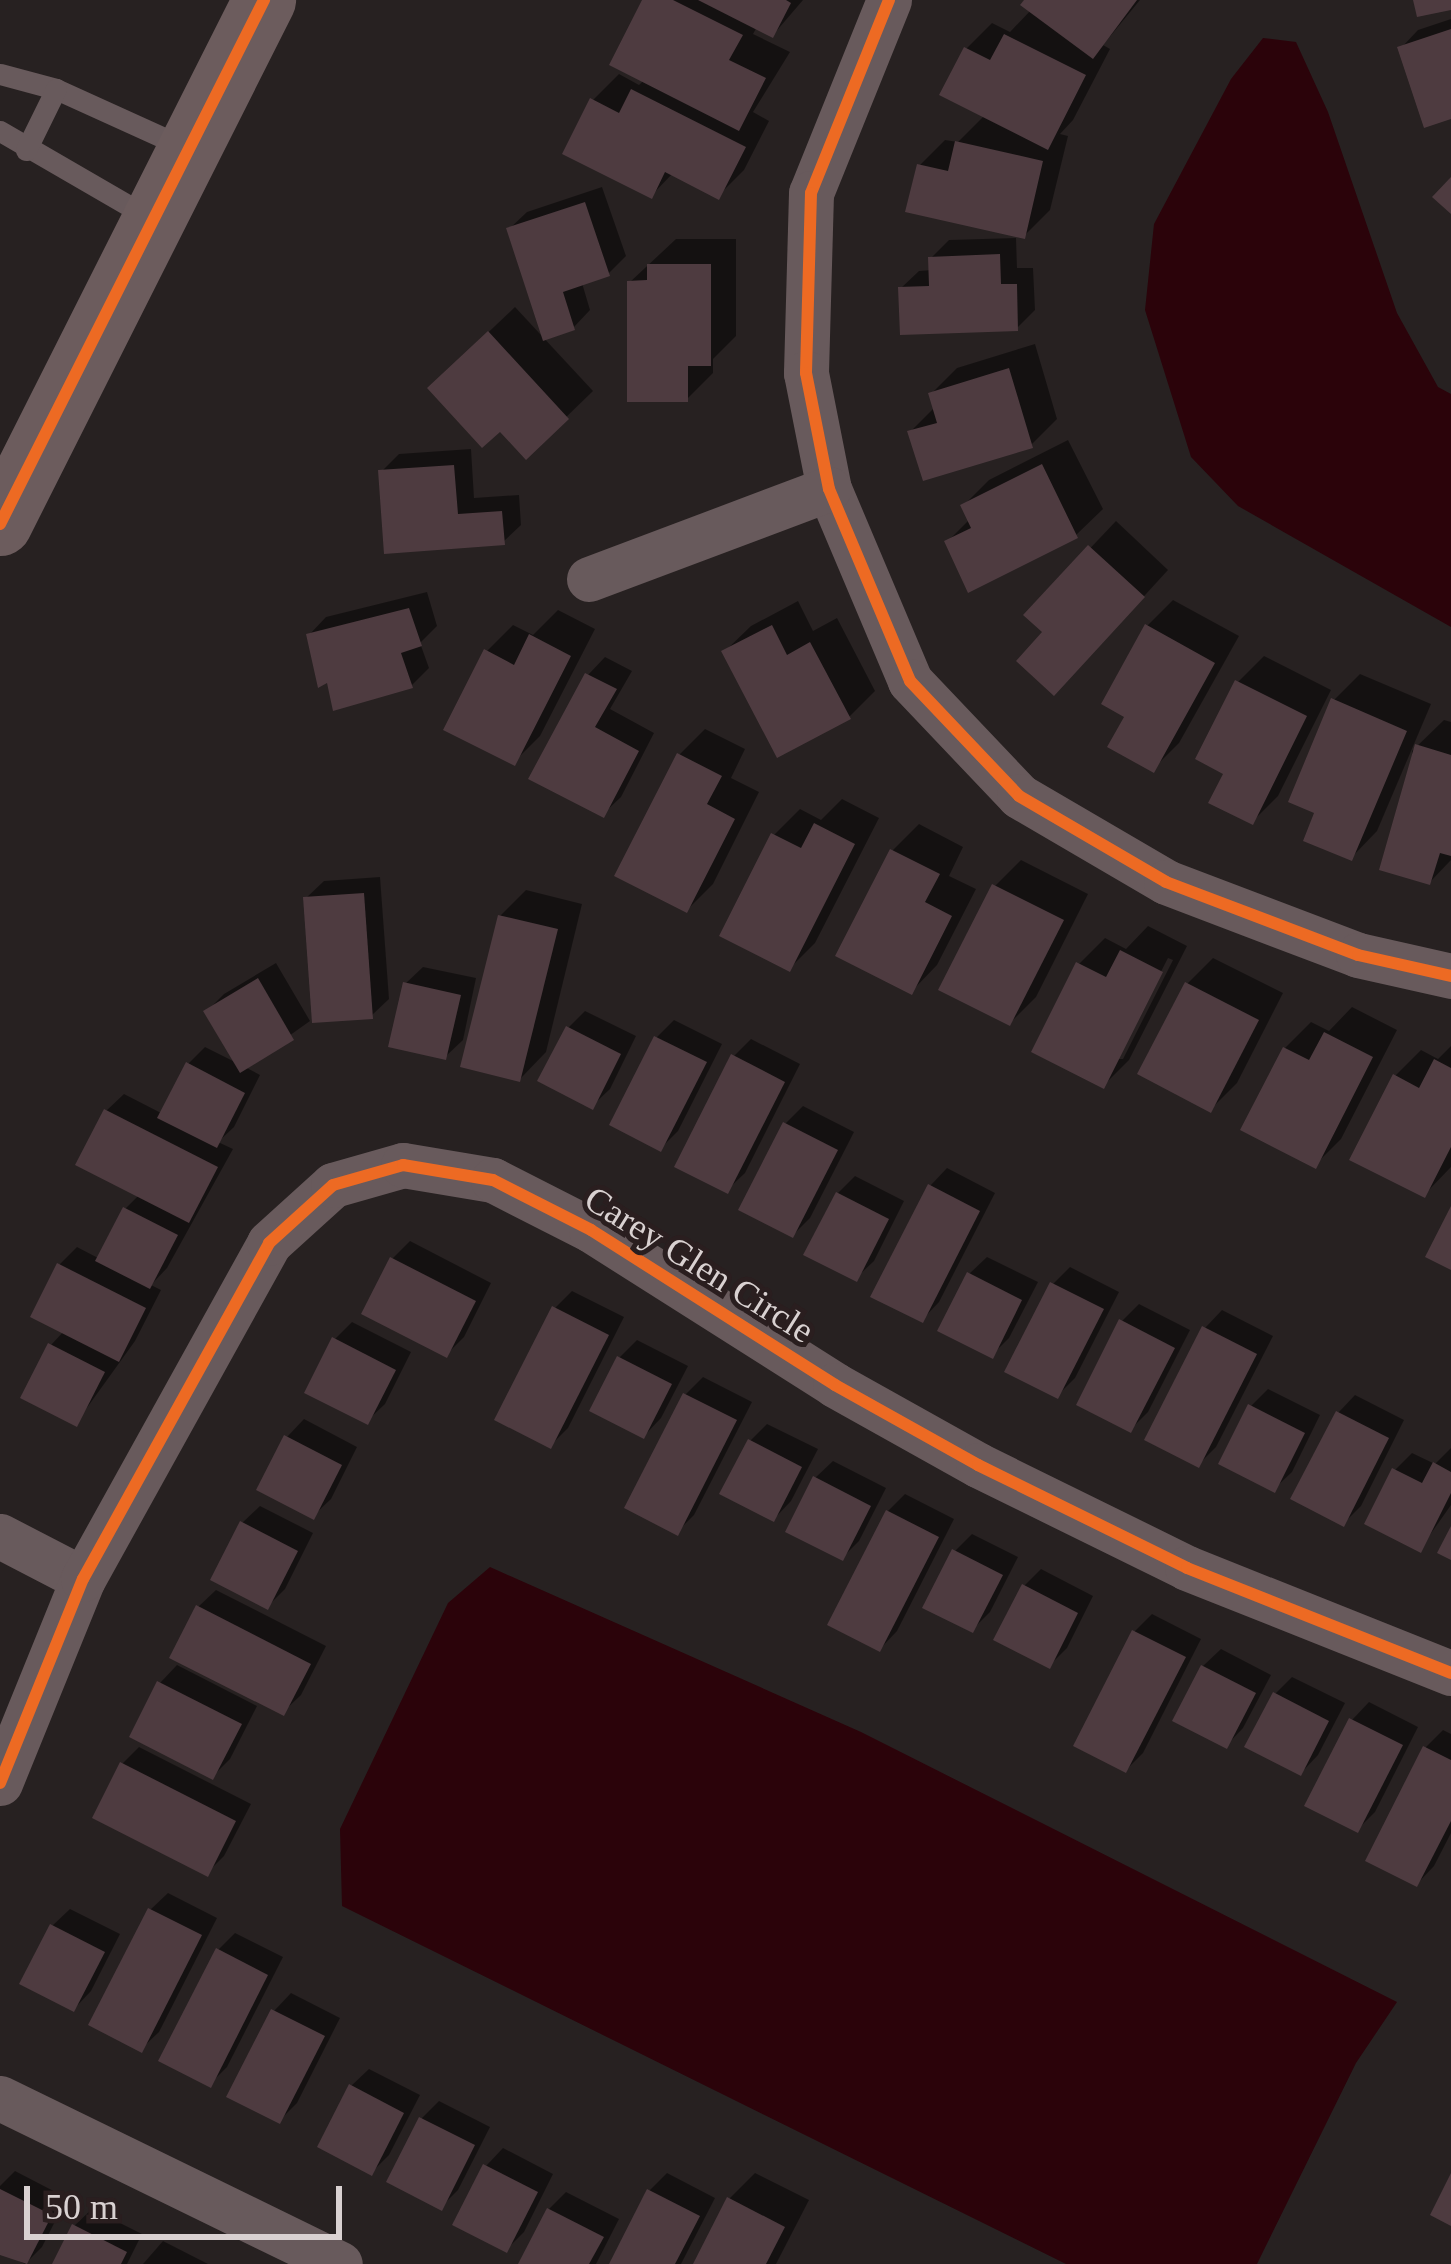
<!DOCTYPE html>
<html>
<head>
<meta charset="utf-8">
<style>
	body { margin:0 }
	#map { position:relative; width:1451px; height:2264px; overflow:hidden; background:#272121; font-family:"Times New Roman",serif }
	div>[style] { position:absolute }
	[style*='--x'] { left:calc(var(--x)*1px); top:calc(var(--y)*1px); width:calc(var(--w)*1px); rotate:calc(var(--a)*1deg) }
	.water>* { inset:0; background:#2b030a }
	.shadow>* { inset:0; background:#0007 }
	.building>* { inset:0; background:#4e3b40 }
	.lane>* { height:21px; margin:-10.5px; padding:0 10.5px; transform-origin:10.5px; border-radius:10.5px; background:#685a5c }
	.street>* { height:45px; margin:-22.5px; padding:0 22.5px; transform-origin:22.5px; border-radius:22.5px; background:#685a5c }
	.secondary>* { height:63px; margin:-31.5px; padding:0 31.5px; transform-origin:31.5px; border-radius:31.5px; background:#6c5c5d }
	.cycleway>* { height:12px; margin:-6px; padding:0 6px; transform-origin:6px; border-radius:6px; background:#ed6a23 }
	span { translate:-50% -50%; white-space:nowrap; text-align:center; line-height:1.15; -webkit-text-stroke:10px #2a1e1f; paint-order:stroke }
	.street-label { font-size:36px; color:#d9d1d1 }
	.scale { position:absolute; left:24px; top:2186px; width:318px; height:54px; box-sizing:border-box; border:6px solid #d9d1d1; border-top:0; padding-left:15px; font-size:36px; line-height:42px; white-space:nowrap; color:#d9d1d1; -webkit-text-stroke:9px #2a1e1f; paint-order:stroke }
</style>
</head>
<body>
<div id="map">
	<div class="water">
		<div style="clip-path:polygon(1263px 38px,1296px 42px,1328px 112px,1397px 313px,1438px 387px,1451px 394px,1451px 627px,1238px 506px,1191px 457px,1145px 310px,1154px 224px,1231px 79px)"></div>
		<div style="clip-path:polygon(490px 1567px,861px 1732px,1397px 2002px,1356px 2063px,1257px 2264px,1066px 2264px,342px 1906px,340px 1829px,448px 1603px)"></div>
	</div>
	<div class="shadow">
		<div style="clip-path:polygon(645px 0,803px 0,773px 35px,757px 27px,753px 34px,790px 52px,753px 112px,769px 121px,744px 170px,718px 196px,673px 173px,651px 196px,593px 100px,619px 74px,639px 85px,644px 80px)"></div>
		<div style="clip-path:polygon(1027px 0,1140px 0,1103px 45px,1110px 49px,1073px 120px,1060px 134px,1068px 136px,1050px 210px,1024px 236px,919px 166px,945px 140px,958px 142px,985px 115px,966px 49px,992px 23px,1010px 32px,1031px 10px)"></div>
		<div style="clip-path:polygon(1451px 19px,1451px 116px,1401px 48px,1418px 30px)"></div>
		<div style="clip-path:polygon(602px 187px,626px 256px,608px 274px,582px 283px,590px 310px,573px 328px,509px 229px,527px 212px)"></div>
		<div style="clip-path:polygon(1016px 238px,1017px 268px,1033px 268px,1035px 310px,1017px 328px,901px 288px,919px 271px,932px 270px,931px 258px,949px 240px)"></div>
		<div style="clip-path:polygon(676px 239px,736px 239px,736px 336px,713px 359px,713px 373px,687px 399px,630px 282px)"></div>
		<div style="clip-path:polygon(515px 307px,593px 391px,526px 456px,457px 362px)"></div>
		<div style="clip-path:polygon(1035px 344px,1057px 419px,1031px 445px,910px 432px,935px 407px,931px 394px,957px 368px)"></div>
		<div style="clip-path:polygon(1068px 440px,1103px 509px,1076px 535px,947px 542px,970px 519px,963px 506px,989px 480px)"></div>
		<div style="clip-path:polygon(471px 449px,474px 498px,519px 495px,521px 525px,503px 542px,381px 472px,399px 454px)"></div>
		<div style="clip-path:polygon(1116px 521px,1168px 570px,1080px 666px,1027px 615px)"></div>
		<div style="clip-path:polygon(427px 592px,437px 626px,420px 643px,429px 668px,411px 686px,329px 679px,309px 635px,326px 617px)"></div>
		<div style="clip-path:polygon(1173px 600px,1239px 636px,1179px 743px,1153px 769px,1128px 716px,1147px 626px)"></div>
		<div style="clip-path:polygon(798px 601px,813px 631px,837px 618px,875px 691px,849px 717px,724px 652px,751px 626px)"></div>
		<div style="clip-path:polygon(558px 610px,595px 629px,540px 736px,514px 762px,487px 651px,513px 625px,533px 635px)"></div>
		<div style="clip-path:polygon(1264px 656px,1331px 690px,1278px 796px,1252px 822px,1227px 772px,1238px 682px)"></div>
		<div style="clip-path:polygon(605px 657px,632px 671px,610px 709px,654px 733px,621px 797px,603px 814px,588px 675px)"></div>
		<div style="clip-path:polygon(1360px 674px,1431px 704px,1377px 831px,1351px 858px,1318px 812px,1334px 700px)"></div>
		<div style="clip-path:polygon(1444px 720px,1451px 722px,1451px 860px,1430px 882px,1412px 751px)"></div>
		<div style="clip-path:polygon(705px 729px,745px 749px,731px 778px,759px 792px,713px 884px,687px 910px,679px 755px)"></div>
		<div style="clip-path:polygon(842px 799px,879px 818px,815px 943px,789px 969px,774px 835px,800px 809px,821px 820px)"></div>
		<div style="clip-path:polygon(919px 824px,963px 847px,949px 876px,976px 889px,937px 965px,911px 992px,893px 850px)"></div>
		<div style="clip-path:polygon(1021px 860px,1088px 894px,1036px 997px,1010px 1023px,995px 886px)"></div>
		<div style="clip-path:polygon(380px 877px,389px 999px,371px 1016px,306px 898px,324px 881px)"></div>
		<div style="clip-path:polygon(526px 890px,582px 904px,546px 1052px,520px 1079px,500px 916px)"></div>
		<div style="clip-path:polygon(evenodd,1148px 926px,1187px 946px,1129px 1060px,1103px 1086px,1079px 964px,1105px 938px,1126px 949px,1148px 926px,1168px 958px,1173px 960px,1123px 1059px,1116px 1059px,1168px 958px)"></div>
		<div style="clip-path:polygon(1213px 958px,1283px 993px,1237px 1083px,1211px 1109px,1187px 984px)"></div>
		<div style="clip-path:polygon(276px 963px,310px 1021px,245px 1067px,260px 1075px,234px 1127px,218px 1142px,233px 1149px,167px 1268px,151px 1285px,161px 1290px,135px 1341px,76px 1423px,51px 1345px,64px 1331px,34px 1315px,60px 1264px,77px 1247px,100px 1259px,125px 1209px,140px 1194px,106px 1111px,124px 1094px,163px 1114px,188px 1064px,205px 1047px,237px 1063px,207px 1011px,224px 994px)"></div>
		<div style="clip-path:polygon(423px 967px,476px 978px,463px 1040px,445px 1057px,405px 984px)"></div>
		<div style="clip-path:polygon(1352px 1007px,1397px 1030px,1341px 1139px,1315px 1165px,1285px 1048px,1311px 1022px,1329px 1031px)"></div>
		<div style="clip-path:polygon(585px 1011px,636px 1036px,610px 1089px,592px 1106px,568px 1028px)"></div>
		<div style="clip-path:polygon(674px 1020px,722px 1044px,678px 1131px,661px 1148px,613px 1124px,657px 1037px)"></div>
		<div style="clip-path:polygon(751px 1039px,800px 1064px,745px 1173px,727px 1190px,734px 1056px)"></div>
		<div style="clip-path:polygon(1451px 1046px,1451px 1167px,1424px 1195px,1395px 1076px,1421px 1050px,1438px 1059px)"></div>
		<div style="clip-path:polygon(803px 1106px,854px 1132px,810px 1218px,793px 1235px,785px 1124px)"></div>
		<div style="clip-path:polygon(947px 1168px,995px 1193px,939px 1302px,922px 1320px,930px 1186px)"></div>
		<div style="clip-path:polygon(855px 1176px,904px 1201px,874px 1261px,856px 1278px,838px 1193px)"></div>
		<div style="clip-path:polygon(410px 1241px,491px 1283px,464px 1337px,447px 1354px,392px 1259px)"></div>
		<div style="clip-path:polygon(987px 1257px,1038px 1282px,1009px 1338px,992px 1355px,969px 1274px)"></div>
		<div style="clip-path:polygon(1070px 1267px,1119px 1292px,1075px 1378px,1057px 1396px,1053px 1284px)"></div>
		<div style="clip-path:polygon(572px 1291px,624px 1317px,568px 1428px,551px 1445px,555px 1308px)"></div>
		<div style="clip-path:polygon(1139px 1304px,1190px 1330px,1148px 1412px,1131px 1429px,1122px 1321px)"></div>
		<div style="clip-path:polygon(1222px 1310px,1273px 1336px,1216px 1447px,1199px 1464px,1205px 1328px)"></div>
		<div style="clip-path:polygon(352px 1322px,411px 1352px,385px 1404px,367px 1421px,335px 1339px)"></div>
		<div style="clip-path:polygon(637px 1340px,688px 1366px,661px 1418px,644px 1436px,619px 1358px)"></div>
		<div style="clip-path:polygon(703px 1377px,752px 1402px,694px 1515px,677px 1532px,685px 1395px)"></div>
		<div style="clip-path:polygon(1268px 1389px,1320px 1415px,1292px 1472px,1274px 1489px,1251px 1406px)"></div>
		<div style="clip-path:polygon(1355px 1395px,1404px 1420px,1361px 1506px,1344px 1523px,1338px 1413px)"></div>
		<div style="clip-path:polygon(304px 1419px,357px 1447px,331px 1499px,313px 1516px,287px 1437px)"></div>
		<div style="clip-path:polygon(767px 1424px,818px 1449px,791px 1501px,774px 1519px,750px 1441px)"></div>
		<div style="clip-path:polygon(1451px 1448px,1451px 1505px,1420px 1549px,1395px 1470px,1412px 1453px,1435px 1464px)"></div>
		<div style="clip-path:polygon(833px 1461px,886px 1488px,859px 1541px,842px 1558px,815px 1478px)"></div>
		<div style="clip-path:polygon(905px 1494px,954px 1519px,897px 1631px,880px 1649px,888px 1511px)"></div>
		<div style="clip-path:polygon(260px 1506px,313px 1533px,285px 1589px,268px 1606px,242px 1523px)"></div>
		<div style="clip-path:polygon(972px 1534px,1018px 1557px,990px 1612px,972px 1630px,955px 1551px)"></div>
		<div style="clip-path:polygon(1041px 1569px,1093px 1596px,1067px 1648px,1050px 1665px,1024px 1586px)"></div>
		<div style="clip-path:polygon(216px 1590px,326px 1646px,301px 1695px,283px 1712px,198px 1607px)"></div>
		<div style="clip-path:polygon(1152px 1614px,1201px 1639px,1143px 1753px,1126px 1770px,1135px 1631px)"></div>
		<div style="clip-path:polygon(1221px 1649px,1271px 1675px,1243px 1728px,1226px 1746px,1203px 1666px)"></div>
		<div style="clip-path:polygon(177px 1665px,257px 1706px,230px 1759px,213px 1776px,160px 1683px)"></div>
		<div style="clip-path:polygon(1292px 1677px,1345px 1703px,1318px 1755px,1301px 1773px,1275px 1694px)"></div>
		<div style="clip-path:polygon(1369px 1702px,1418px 1727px,1375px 1812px,1357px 1830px,1352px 1720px)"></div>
		<div style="clip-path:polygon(1443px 1730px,1451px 1734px,1451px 1833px,1434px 1866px,1417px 1884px,1426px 1747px)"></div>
		<div style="clip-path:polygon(139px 1747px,251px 1804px,224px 1856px,207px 1873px,122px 1764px)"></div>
		<div style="clip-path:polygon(168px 1893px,217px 1918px,159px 2032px,141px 2049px,150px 1910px)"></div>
		<div style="clip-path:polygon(70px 1909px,120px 1934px,91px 1991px,74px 2009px,52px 1926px)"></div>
		<div style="clip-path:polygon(235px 1933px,283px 1957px,227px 2067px,210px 2084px,218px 1950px)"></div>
		<div style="clip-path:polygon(291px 1993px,340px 2018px,297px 2103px,279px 2121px,274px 2011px)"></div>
		<div style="clip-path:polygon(369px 2069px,420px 2095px,389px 2155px,372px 2172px,351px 2086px)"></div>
		<div style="clip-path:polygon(439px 2101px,490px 2127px,458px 2190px,441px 2207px,422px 2118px)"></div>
		<div style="clip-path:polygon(503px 2148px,553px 2174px,524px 2232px,506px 2250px,486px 2166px)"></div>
		<div style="clip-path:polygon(15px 2171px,67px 2198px,42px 2247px,25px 2264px,0 2252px,0 2186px)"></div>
		<div style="clip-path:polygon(667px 2173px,715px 2198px,681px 2264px,612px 2264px,649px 2191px)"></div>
		<div style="clip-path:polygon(755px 2173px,809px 2200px,776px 2264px,696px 2264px,729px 2199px)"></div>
		<div style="clip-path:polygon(566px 2192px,619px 2219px,596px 2264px,521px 2264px,549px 2209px)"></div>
		<div style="clip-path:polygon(92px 2209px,142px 2234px,127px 2264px,55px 2264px,74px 2226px)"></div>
		<div style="clip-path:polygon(163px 2241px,208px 2264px,143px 2264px)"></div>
	</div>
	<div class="building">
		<div style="clip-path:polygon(642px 0,673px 0,743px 35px,729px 60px,766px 78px,739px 131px,609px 65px)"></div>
		<div style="clip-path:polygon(698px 0,786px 0,791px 3px,773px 38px)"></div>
		<div style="clip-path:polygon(1024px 0,1137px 0,1093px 59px,1020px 5px)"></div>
		<div style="clip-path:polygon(1413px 0,1451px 0,1451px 10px,1417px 17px)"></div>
		<div style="clip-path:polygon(1451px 29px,1451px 119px,1424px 128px,1397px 47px)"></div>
		<div style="clip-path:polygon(1004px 34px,1086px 75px,1048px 150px,939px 95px,964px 47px,990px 60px)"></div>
		<div style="clip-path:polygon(631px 89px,746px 147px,719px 200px,665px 172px,652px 199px,562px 154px,590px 98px,619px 113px)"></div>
		<div style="clip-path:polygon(955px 141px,1043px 161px,1025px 239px,905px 212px,917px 164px,948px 171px)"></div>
		<div style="clip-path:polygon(1451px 177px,1451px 214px,1432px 197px)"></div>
		<div style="clip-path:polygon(585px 202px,610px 276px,563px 292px,575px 330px,543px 341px,506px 228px)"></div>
		<div style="clip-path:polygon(1000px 254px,1001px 284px,1017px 284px,1018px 331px,900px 335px,898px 287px,929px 286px,928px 257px)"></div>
		<div style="clip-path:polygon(647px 264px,711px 264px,711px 366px,688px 366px,688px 402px,627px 402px,627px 281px,647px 280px)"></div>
		<div style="clip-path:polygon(488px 331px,569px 419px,526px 460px,500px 432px,482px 448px,427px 388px)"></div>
		<div style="clip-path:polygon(1009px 368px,1033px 448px,923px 481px,907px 431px,937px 423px,928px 393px)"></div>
		<div style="clip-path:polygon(1042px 464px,1078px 538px,968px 593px,944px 541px,971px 528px,960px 505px)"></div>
		<div style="clip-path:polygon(454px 465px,458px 514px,502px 511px,505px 545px,384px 554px,378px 470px)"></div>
		<div style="clip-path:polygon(1088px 545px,1145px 597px,1054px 696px,1016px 661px,1042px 632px,1023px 615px)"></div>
		<div style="clip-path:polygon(409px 608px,422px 646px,401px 653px,413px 688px,333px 711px,327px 683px,318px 688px,306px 634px)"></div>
		<div style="clip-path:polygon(1145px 624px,1215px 663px,1154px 773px,1107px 747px,1124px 717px,1101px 704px)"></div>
		<div style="clip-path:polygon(772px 625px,787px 655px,810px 642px,851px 719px,777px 758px,721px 651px)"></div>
		<div style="clip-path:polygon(529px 634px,571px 656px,515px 766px,443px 730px,484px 649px,514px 665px)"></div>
		<div style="clip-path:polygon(585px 673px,617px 689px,595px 727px,639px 751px,604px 818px,528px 779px)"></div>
		<div style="clip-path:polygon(1235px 680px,1307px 716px,1253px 825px,1208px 803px,1223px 774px,1195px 759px)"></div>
		<div style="clip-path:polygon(1331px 698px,1407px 731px,1352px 861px,1303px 841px,1314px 813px,1288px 802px)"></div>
		<div style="clip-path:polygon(1415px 744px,1451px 755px,1451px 856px,1440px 853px,1430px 885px,1379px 870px)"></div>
		<div style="clip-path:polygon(677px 753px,722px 776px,707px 804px,735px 819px,687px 913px,614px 876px)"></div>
		<div style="clip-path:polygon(814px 823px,855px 844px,790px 972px,719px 936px,771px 833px,801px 848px)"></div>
		<div style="clip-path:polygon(890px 849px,940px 874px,925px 902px,952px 916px,912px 995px,835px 956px)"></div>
		<div style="clip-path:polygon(992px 884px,1064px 920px,1010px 1026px,938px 990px)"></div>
		<div style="clip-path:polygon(364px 893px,373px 1019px,312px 1023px,303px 897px)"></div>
		<div style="clip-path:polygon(498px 915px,558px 929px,520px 1082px,460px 1067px)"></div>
		<div style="clip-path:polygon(1120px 950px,1163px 972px,1104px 1089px,1031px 1052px,1076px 962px,1106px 977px)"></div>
		<div style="clip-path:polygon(258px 978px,294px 1040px,240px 1073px,203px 1011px)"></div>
		<div style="clip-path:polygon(403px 982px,461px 995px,446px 1060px,388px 1047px)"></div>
		<div style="clip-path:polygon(1185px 982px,1259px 1020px,1211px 1113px,1137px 1074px)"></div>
		<div style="clip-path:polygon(566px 1026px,621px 1054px,593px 1110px,537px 1081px)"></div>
		<div style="clip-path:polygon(1324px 1032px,1373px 1057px,1316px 1169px,1240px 1130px,1283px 1047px,1309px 1060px)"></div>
		<div style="clip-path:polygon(654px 1036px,707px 1062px,661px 1152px,609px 1125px)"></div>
		<div style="clip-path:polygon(731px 1054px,785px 1082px,728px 1194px,674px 1167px)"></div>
		<div style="clip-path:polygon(1434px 1059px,1451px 1068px,1451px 1147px,1425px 1198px,1349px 1160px,1393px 1074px,1419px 1088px)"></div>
		<div style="clip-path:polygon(186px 1062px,245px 1093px,217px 1148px,157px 1118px)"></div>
		<div style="clip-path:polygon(104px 1109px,218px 1167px,189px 1223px,75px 1165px)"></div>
		<div style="clip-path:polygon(783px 1122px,838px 1150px,793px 1238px,738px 1210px)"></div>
		<div style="clip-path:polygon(928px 1184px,980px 1211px,923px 1323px,870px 1297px)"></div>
		<div style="clip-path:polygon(836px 1192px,889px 1219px,857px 1282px,803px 1255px)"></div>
		<div style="clip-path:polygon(1451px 1206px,1451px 1270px,1425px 1257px)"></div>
		<div style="clip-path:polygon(123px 1207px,178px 1235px,150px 1289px,95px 1261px)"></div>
		<div style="clip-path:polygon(390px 1257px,476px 1301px,447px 1358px,361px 1314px)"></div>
		<div style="clip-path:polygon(57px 1263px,146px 1308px,119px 1362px,30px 1317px)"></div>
		<div style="clip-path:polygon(967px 1272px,1022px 1300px,993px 1359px,937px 1331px)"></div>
		<div style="clip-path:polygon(1050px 1282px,1104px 1309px,1058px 1399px,1004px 1372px)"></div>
		<div style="clip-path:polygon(552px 1306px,609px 1335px,551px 1449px,494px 1420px)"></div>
		<div style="clip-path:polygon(1119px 1319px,1175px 1348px,1131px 1433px,1076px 1405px)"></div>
		<div style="clip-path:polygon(1202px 1326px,1257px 1354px,1199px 1468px,1144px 1440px)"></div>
		<div style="clip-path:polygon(332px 1337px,396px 1370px,368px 1425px,304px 1393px)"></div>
		<div style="clip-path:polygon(48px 1343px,105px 1372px,77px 1427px,20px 1398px)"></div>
		<div style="clip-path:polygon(617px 1356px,672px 1384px,644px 1439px,589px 1411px)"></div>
		<div style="clip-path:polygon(683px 1393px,737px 1420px,678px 1536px,624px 1508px)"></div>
		<div style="clip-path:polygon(1248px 1404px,1305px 1433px,1275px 1493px,1218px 1464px)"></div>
		<div style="clip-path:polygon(1336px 1411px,1389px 1438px,1344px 1527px,1290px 1499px)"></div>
		<div style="clip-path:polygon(284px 1435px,342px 1465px,314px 1520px,256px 1490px)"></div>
		<div style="clip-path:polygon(748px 1439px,802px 1467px,774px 1522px,719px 1494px)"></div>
		<div style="clip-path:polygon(1433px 1462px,1451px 1472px,1451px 1493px,1421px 1553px,1364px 1524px,1392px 1468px,1422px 1483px)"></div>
		<div style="clip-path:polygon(813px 1476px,871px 1506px,843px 1561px,785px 1532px)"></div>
		<div style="clip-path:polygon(886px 1510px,939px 1537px,880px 1652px,827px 1625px)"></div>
		<div style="clip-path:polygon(240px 1521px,298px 1551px,268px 1610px,210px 1580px)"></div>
		<div style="clip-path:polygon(1451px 1526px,1451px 1560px,1437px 1553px)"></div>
		<div style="clip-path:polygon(952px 1549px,1003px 1575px,973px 1633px,922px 1608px)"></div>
		<div style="clip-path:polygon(1022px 1584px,1078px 1613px,1050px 1669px,993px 1640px)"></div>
		<div style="clip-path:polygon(196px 1605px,311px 1664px,284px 1716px,169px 1658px)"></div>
		<div style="clip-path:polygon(1132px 1630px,1186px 1657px,1126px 1773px,1073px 1746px)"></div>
		<div style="clip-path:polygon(1201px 1665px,1256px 1693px,1227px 1749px,1172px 1721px)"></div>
		<div style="clip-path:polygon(157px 1681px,242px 1724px,213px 1780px,129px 1737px)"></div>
		<div style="clip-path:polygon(1273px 1692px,1329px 1721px,1301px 1776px,1244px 1747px)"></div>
		<div style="clip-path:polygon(1349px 1718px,1403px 1745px,1358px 1833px,1304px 1806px)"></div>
		<div style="clip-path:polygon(1423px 1746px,1451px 1760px,1451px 1821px,1417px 1887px,1365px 1861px)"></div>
		<div style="clip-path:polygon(120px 1762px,236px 1821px,208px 1877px,92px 1818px)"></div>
		<div style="clip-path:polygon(148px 1908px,202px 1935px,142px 2053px,88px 2025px)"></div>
		<div style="clip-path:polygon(50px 1924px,105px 1952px,74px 2012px,19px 1984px)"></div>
		<div style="clip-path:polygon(216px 1948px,268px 1975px,211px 2088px,158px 2061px)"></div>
		<div style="clip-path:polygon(271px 2009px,325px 2036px,280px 2124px,226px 2097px)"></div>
		<div style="clip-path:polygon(349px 2084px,404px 2113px,372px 2176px,317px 2147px)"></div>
		<div style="clip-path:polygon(419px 2117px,475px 2145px,442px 2211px,386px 2182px)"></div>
		<div style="clip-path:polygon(483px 2164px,538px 2192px,507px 2253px,452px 2225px)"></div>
		<div style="clip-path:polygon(1451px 2173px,1451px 2226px,1430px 2215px)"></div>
		<div style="clip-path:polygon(0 2189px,52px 2215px,27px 2264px,0 2255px)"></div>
		<div style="clip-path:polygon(647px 2189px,700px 2216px,675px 2264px,609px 2264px)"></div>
		<div style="clip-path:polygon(727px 2197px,785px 2227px,766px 2264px,693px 2264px)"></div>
		<div style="clip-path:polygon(547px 2208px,604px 2237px,589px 2264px,518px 2264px)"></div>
		<div style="clip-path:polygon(72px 2224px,127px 2252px,121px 2264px,52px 2264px)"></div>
	</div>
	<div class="lane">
		<div style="--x:0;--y:74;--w:58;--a:15"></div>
		<div style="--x:56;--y:89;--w:141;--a:24.4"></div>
		<div style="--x:0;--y:131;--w:173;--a:30.1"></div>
		<div style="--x:26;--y:150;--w:68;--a:-63.8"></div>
	</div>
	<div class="street">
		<div style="--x:889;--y:0;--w:208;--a:112"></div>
		<div style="--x:811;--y:193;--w:180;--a:91.6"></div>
		<div style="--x:806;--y:373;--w:118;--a:78.8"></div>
		<div style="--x:829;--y:489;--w:208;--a:67.1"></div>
		<div style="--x:910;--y:681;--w:158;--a:46.5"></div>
		<div style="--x:1019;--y:796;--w:170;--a:30.3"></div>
		<div style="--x:1166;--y:882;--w:205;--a:20.8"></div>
		<div style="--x:1358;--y:955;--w:95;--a:12.7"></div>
		<div style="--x:589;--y:579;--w:256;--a:-20.6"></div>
		<div style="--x:0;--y:1536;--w:93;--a:27.4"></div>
		<div style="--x:0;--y:1783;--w:220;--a:-67.9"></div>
		<div style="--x:83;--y:1579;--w:384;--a:-61"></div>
		<div style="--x:269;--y:1243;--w:86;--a:-42.2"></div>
		<div style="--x:333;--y:1185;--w:73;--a:-15.9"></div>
		<div style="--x:403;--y:1165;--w:91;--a:9.5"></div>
		<div style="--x:493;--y:1180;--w:110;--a:27"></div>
		<div style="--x:591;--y:1230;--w:289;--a:32.4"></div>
		<div style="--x:835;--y:1385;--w:164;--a:29.2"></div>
		<div style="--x:978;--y:1465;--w:233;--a:26.2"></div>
		<div style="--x:1187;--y:1568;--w:284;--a:21.7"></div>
		<div style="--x:0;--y:2098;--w:378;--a:26"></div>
	</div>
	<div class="secondary">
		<div style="--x:0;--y:524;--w:587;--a:-63.26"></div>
	</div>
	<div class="cycleway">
		<div style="--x:889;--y:0;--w:208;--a:112"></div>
		<div style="--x:811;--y:193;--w:180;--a:91.6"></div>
		<div style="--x:806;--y:373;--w:118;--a:78.8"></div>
		<div style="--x:829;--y:489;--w:208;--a:67.1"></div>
		<div style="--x:910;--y:681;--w:158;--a:46.5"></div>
		<div style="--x:1019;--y:796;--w:170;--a:30.3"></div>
		<div style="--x:1166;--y:882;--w:205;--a:20.8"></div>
		<div style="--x:1358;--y:955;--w:95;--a:12.7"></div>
		<div style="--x:0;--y:524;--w:587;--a:-63.26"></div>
		<div style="--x:0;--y:1783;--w:220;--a:-67.9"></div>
		<div style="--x:83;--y:1579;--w:384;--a:-61"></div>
		<div style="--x:269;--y:1243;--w:86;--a:-42.2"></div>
		<div style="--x:333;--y:1185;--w:73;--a:-15.9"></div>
		<div style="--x:403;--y:1165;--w:91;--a:9.5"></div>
		<div style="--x:493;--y:1180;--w:110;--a:27"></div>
		<div style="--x:591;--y:1230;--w:289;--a:32.4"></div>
		<div style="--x:835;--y:1385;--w:164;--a:29.2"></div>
		<div style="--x:978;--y:1465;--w:233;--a:26.2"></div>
		<div style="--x:1187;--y:1568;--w:284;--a:21.7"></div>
	</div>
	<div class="street-label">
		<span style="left:699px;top:1265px;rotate:32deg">Carey Glen Circle</span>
	</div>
	<div class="scale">50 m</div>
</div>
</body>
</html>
